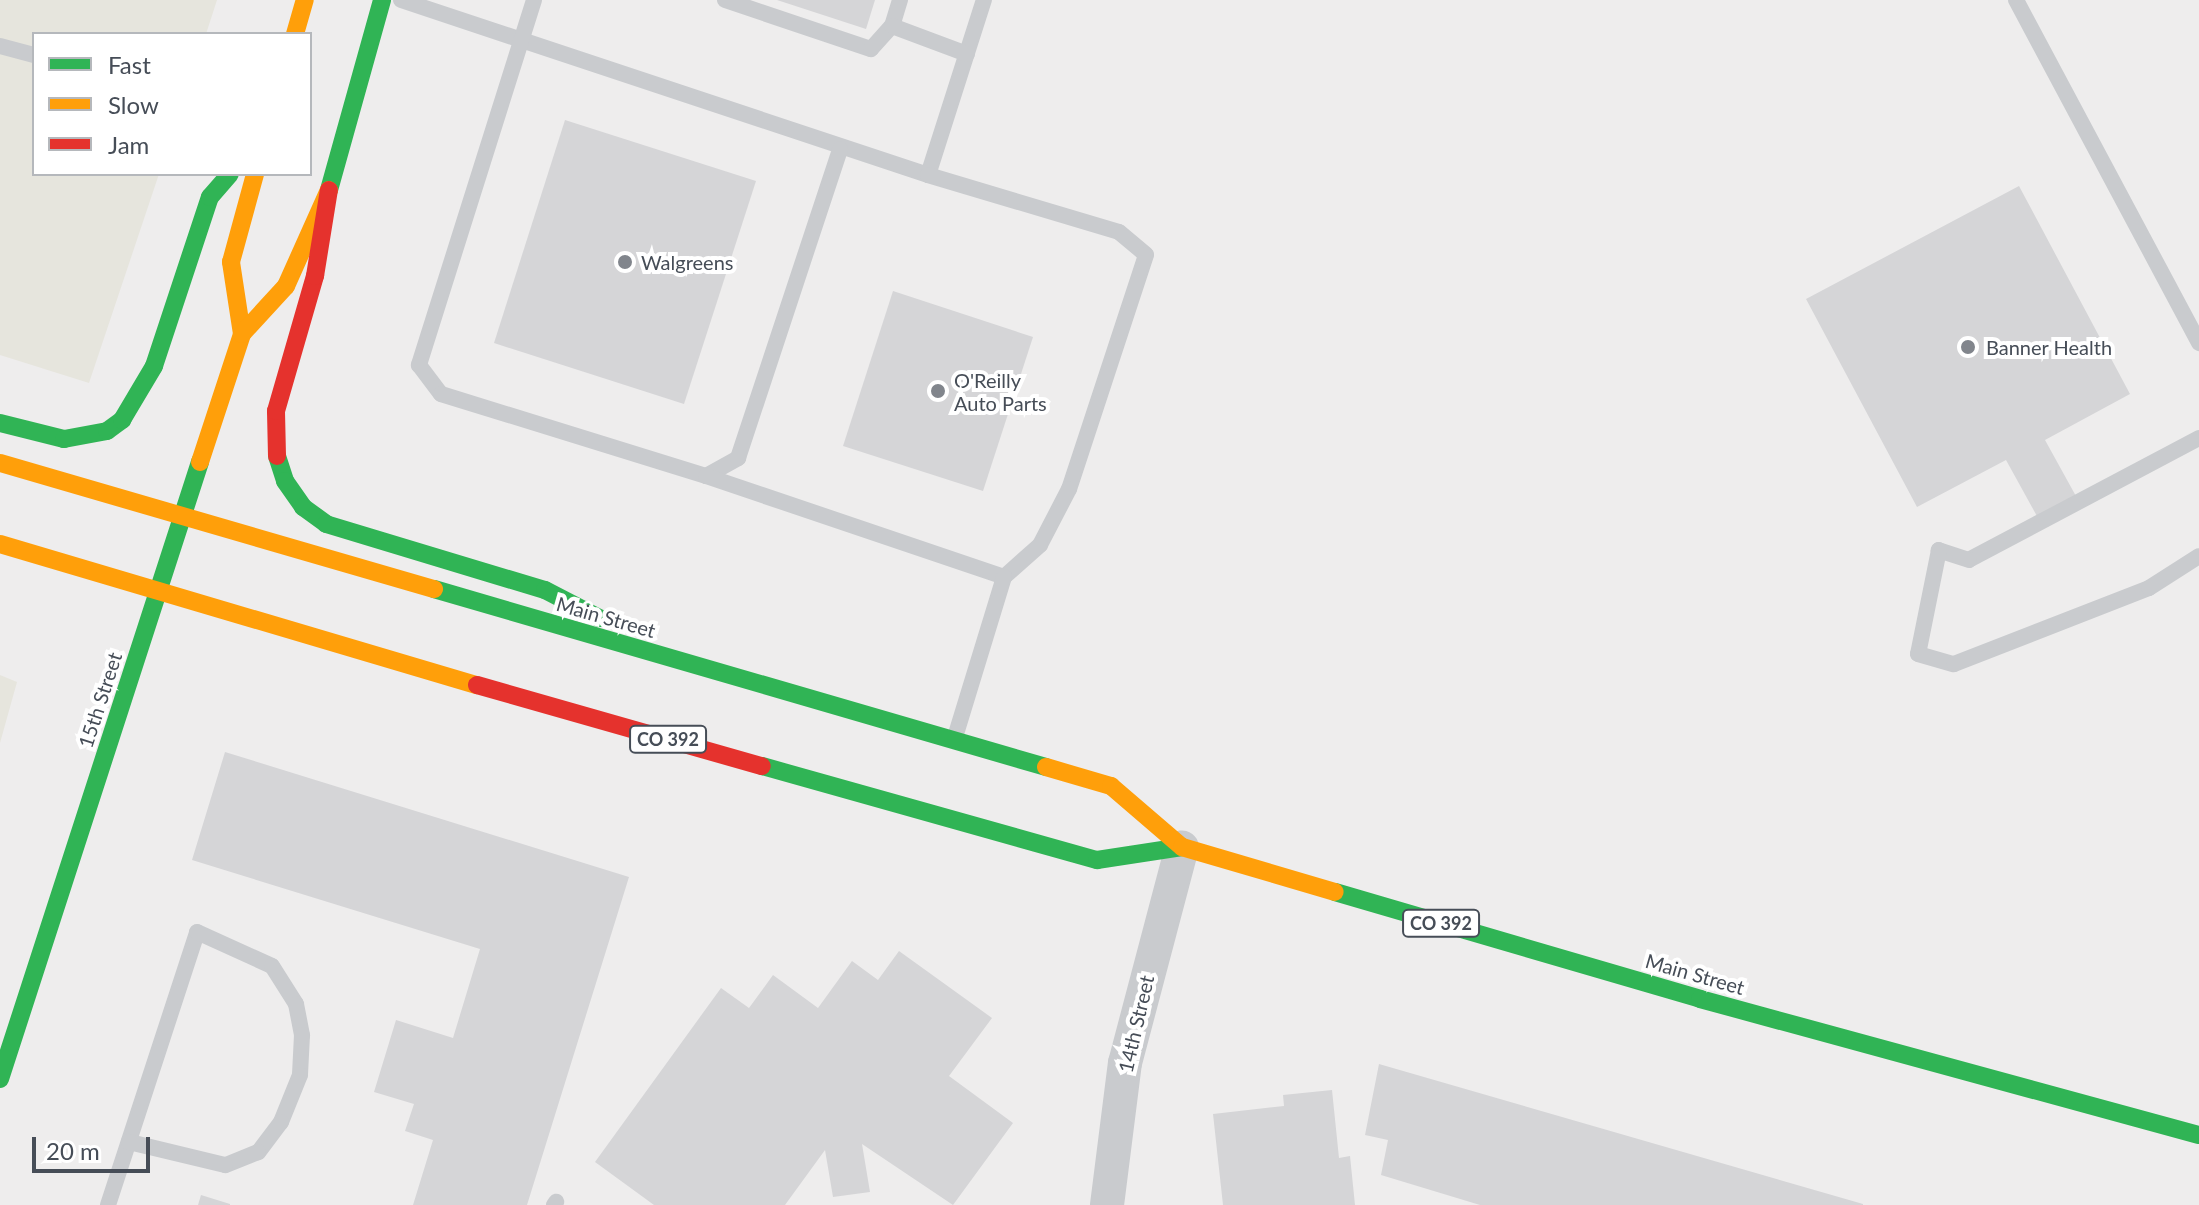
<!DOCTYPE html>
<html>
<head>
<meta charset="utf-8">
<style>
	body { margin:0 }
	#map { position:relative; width:2199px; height:1205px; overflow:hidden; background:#eeeded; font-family:Lato,sans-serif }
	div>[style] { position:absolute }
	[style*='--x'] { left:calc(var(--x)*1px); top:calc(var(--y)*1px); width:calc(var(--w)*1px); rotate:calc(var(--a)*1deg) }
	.commercial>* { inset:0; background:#e6e5dd }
	.building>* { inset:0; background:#d5d5d7 }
	.lane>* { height:16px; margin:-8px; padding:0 8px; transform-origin:8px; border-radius:8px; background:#c9cbce }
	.street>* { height:34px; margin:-17px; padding:0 17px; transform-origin:17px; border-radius:17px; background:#c9cbce }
	.fast>* { height:18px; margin:-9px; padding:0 9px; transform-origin:9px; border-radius:9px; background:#30b455 }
	.slow>* { height:18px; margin:-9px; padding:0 9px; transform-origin:9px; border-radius:9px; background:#ff9f0a }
	.jam>* { height:18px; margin:-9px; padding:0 9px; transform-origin:9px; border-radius:9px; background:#e5322d }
	.dots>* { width:22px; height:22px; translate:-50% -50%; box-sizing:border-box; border:4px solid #fff; border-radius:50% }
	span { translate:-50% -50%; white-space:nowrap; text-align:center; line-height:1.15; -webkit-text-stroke:8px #fff; paint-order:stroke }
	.shield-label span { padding:2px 6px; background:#fff; border:2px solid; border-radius:6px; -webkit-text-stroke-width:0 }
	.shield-label { font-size:18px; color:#464d57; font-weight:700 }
	.poi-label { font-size:20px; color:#464d57 }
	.left { translate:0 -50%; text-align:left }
	.street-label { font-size:20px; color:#464d57 }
	.legend { position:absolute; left:32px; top:32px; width:280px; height:144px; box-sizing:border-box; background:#fff; border:2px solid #b5b8bc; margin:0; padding:10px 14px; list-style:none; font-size:24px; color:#464d57 }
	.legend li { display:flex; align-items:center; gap:16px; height:40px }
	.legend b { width:40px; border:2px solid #b5b8bc }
	.scale { position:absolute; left:32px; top:1137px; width:118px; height:36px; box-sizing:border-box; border:4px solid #464d57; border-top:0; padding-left:10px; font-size:24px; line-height:28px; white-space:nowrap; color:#464d57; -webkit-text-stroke:6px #fff; paint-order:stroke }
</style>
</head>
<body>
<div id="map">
	<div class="commercial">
		<div style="clip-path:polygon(0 0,217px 0,206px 34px,34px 34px,34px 174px,159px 174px,89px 383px,0 355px)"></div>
		<div style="clip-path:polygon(0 675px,17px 682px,0 743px)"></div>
	</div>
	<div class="building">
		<div style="clip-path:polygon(777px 0,875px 0,866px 29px)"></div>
		<div style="clip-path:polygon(565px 120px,756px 181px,684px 404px,494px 343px)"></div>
		<div style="clip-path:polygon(2019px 186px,2130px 394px,2045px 440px,2077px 498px,2038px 518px,2006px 460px,1917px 507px,1806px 299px)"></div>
		<div style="clip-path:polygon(893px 291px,1033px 337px,983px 491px,843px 446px)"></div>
		<div style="clip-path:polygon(225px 752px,629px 877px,527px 1205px,413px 1205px,433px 1140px,405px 1131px,414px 1104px,374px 1092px,396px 1020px,453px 1038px,480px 949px,192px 860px)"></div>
		<div style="clip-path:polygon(899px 951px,992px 1018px,949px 1076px,1013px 1123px,953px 1205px,862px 1144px,870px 1192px,833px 1197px,825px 1150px,785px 1205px,654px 1205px,595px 1162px,721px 988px,749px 1008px,773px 975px,818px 1008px,852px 961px,878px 980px)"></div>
		<div style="clip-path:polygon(1379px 1064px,1863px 1204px,1863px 1205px,1480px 1205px,1381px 1175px,1388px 1140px,1365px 1135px)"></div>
		<div style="clip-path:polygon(1332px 1090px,1339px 1158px,1350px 1156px,1355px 1205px,1223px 1205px,1213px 1114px,1284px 1106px,1283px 1095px)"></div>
		<div style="clip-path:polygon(201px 1195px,230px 1204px,230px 1205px,198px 1205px)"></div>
	</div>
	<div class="lane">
		<div style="--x:401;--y:0;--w:555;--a:18.37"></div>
		<div style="--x:928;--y:175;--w:184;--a:-72.3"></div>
		<div style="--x:534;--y:0;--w:383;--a:107.5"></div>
		<div style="--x:419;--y:365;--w:36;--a:53"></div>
		<div style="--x:441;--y:394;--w:277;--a:17.2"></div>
		<div style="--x:706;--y:476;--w:37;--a:-29"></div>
		<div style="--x:738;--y:458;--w:325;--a:-71.7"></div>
		<div style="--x:725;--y:0;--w:154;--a:18.6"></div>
		<div style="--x:871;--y:49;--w:31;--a:-48"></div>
		<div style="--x:900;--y:0;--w:27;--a:107"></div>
		<div style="--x:892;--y:26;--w:80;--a:20.5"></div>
		<div style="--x:2016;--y:0;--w:389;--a:61.9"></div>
		<div style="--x:0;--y:46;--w:35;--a:15"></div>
		<div style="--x:928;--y:175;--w:199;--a:16.6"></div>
		<div style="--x:1119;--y:232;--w:35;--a:40"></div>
		<div style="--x:1146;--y:255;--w:246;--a:108.2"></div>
		<div style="--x:1069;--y:489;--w:63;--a:117.4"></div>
		<div style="--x:1040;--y:545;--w:48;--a:138.4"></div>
		<div style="--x:2199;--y:438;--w:260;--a:152.1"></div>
		<div style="--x:1969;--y:560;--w:32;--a:-162"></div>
		<div style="--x:1939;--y:550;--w:106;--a:101.4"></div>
		<div style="--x:1918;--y:654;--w:37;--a:16"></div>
		<div style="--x:1954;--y:664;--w:209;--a:-21.3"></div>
		<div style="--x:2149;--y:588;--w:59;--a:-32.6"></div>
		<div style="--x:706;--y:476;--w:315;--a:18.7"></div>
		<div style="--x:1004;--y:577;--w:167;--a:107"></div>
		<div style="--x:108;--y:1205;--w:287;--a:-71.9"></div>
		<div style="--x:197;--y:932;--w:82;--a:24.4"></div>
		<div style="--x:272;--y:966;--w:45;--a:57.7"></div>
		<div style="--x:296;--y:1004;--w:32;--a:79"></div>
		<div style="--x:302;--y:1035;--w:40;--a:92.9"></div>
		<div style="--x:300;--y:1075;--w:51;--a:112"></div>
		<div style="--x:281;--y:1122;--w:38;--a:127"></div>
		<div style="--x:258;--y:1152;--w:35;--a:158"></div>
		<div style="--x:225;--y:1165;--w:99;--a:-166.5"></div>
		<div style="--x:554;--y:1205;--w:4;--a:-56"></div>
	</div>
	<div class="street">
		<div style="--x:1107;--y:1205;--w:143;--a:-82.8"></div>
		<div style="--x:1125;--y:1063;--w:223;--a:-75.2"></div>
	</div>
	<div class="fast">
		<div style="--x:329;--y:190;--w:197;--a:-74.4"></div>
		<div style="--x:0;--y:423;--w:66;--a:14"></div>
		<div style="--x:64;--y:439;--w:44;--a:-10.5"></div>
		<div style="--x:107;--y:431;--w:19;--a:-36"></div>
		<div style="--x:122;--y:420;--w:63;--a:-59.3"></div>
		<div style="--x:154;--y:366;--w:178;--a:-71.7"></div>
		<div style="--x:210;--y:197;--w:30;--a:-49"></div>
		<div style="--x:277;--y:456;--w:26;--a:72"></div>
		<div style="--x:285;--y:481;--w:32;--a:55"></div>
		<div style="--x:303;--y:507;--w:29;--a:36"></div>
		<div style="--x:326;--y:524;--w:229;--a:16.8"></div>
		<div style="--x:545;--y:590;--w:61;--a:27.4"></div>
		<div style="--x:434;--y:589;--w:637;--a:16.22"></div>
		<div style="--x:762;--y:766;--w:348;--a:15.7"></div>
		<div style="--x:1097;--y:860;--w:86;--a:-8.7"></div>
		<div style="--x:1335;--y:892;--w:380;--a:16.3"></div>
		<div style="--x:1700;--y:999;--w:517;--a:15.25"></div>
		<div style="--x:0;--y:1079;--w:649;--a:-72.04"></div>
	</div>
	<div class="slow">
		<div style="--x:295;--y:34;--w:35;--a:-74"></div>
		<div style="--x:242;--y:334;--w:73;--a:-98.7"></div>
		<div style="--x:231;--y:262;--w:91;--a:-74.7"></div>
		<div style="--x:200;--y:462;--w:135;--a:-71.8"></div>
		<div style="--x:242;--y:334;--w:65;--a:-47.5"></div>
		<div style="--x:286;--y:286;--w:105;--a:-65.9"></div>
		<div style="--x:0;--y:463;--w:452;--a:16.2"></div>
		<div style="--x:0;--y:544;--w:497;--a:16.5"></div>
		<div style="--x:1046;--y:767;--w:68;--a:16.3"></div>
		<div style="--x:1111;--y:786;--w:94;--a:40.7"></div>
		<div style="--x:1182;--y:847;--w:159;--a:16.4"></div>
	</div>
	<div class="jam">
		<div style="--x:277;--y:456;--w:45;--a:-91.3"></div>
		<div style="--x:276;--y:411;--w:141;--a:-73.9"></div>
		<div style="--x:315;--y:276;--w:87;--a:-80.8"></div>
		<div style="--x:477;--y:685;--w:296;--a:15.9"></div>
	</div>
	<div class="dots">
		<div style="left:625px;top:262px;background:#81858c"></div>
		<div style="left:1968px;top:347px;background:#81858c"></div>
		<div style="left:938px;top:391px;background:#81858c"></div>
	</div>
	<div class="shield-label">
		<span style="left:668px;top:739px">CO 392</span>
		<span style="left:1441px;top:923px">CO 392</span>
	</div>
	<div class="poi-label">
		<span class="left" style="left:641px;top:262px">Walgreens</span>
		<span class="left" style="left:1986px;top:347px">Banner Health</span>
		<span class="left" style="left:954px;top:392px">O'Reilly<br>Auto Parts</span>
	</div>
	<div class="street-label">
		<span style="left:606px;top:617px;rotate:16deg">Main Street</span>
		<span style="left:100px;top:700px;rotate:-72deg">15th Street</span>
		<span style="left:1695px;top:974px;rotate:16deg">Main Street</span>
		<span style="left:1136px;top:1024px;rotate:-77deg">14th Street</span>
	</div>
	<ul class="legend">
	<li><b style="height:10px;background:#30b455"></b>Fast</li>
	<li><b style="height:10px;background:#ff9f0a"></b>Slow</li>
	<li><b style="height:10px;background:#e5322d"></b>Jam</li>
	</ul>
	<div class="scale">20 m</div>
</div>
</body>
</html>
